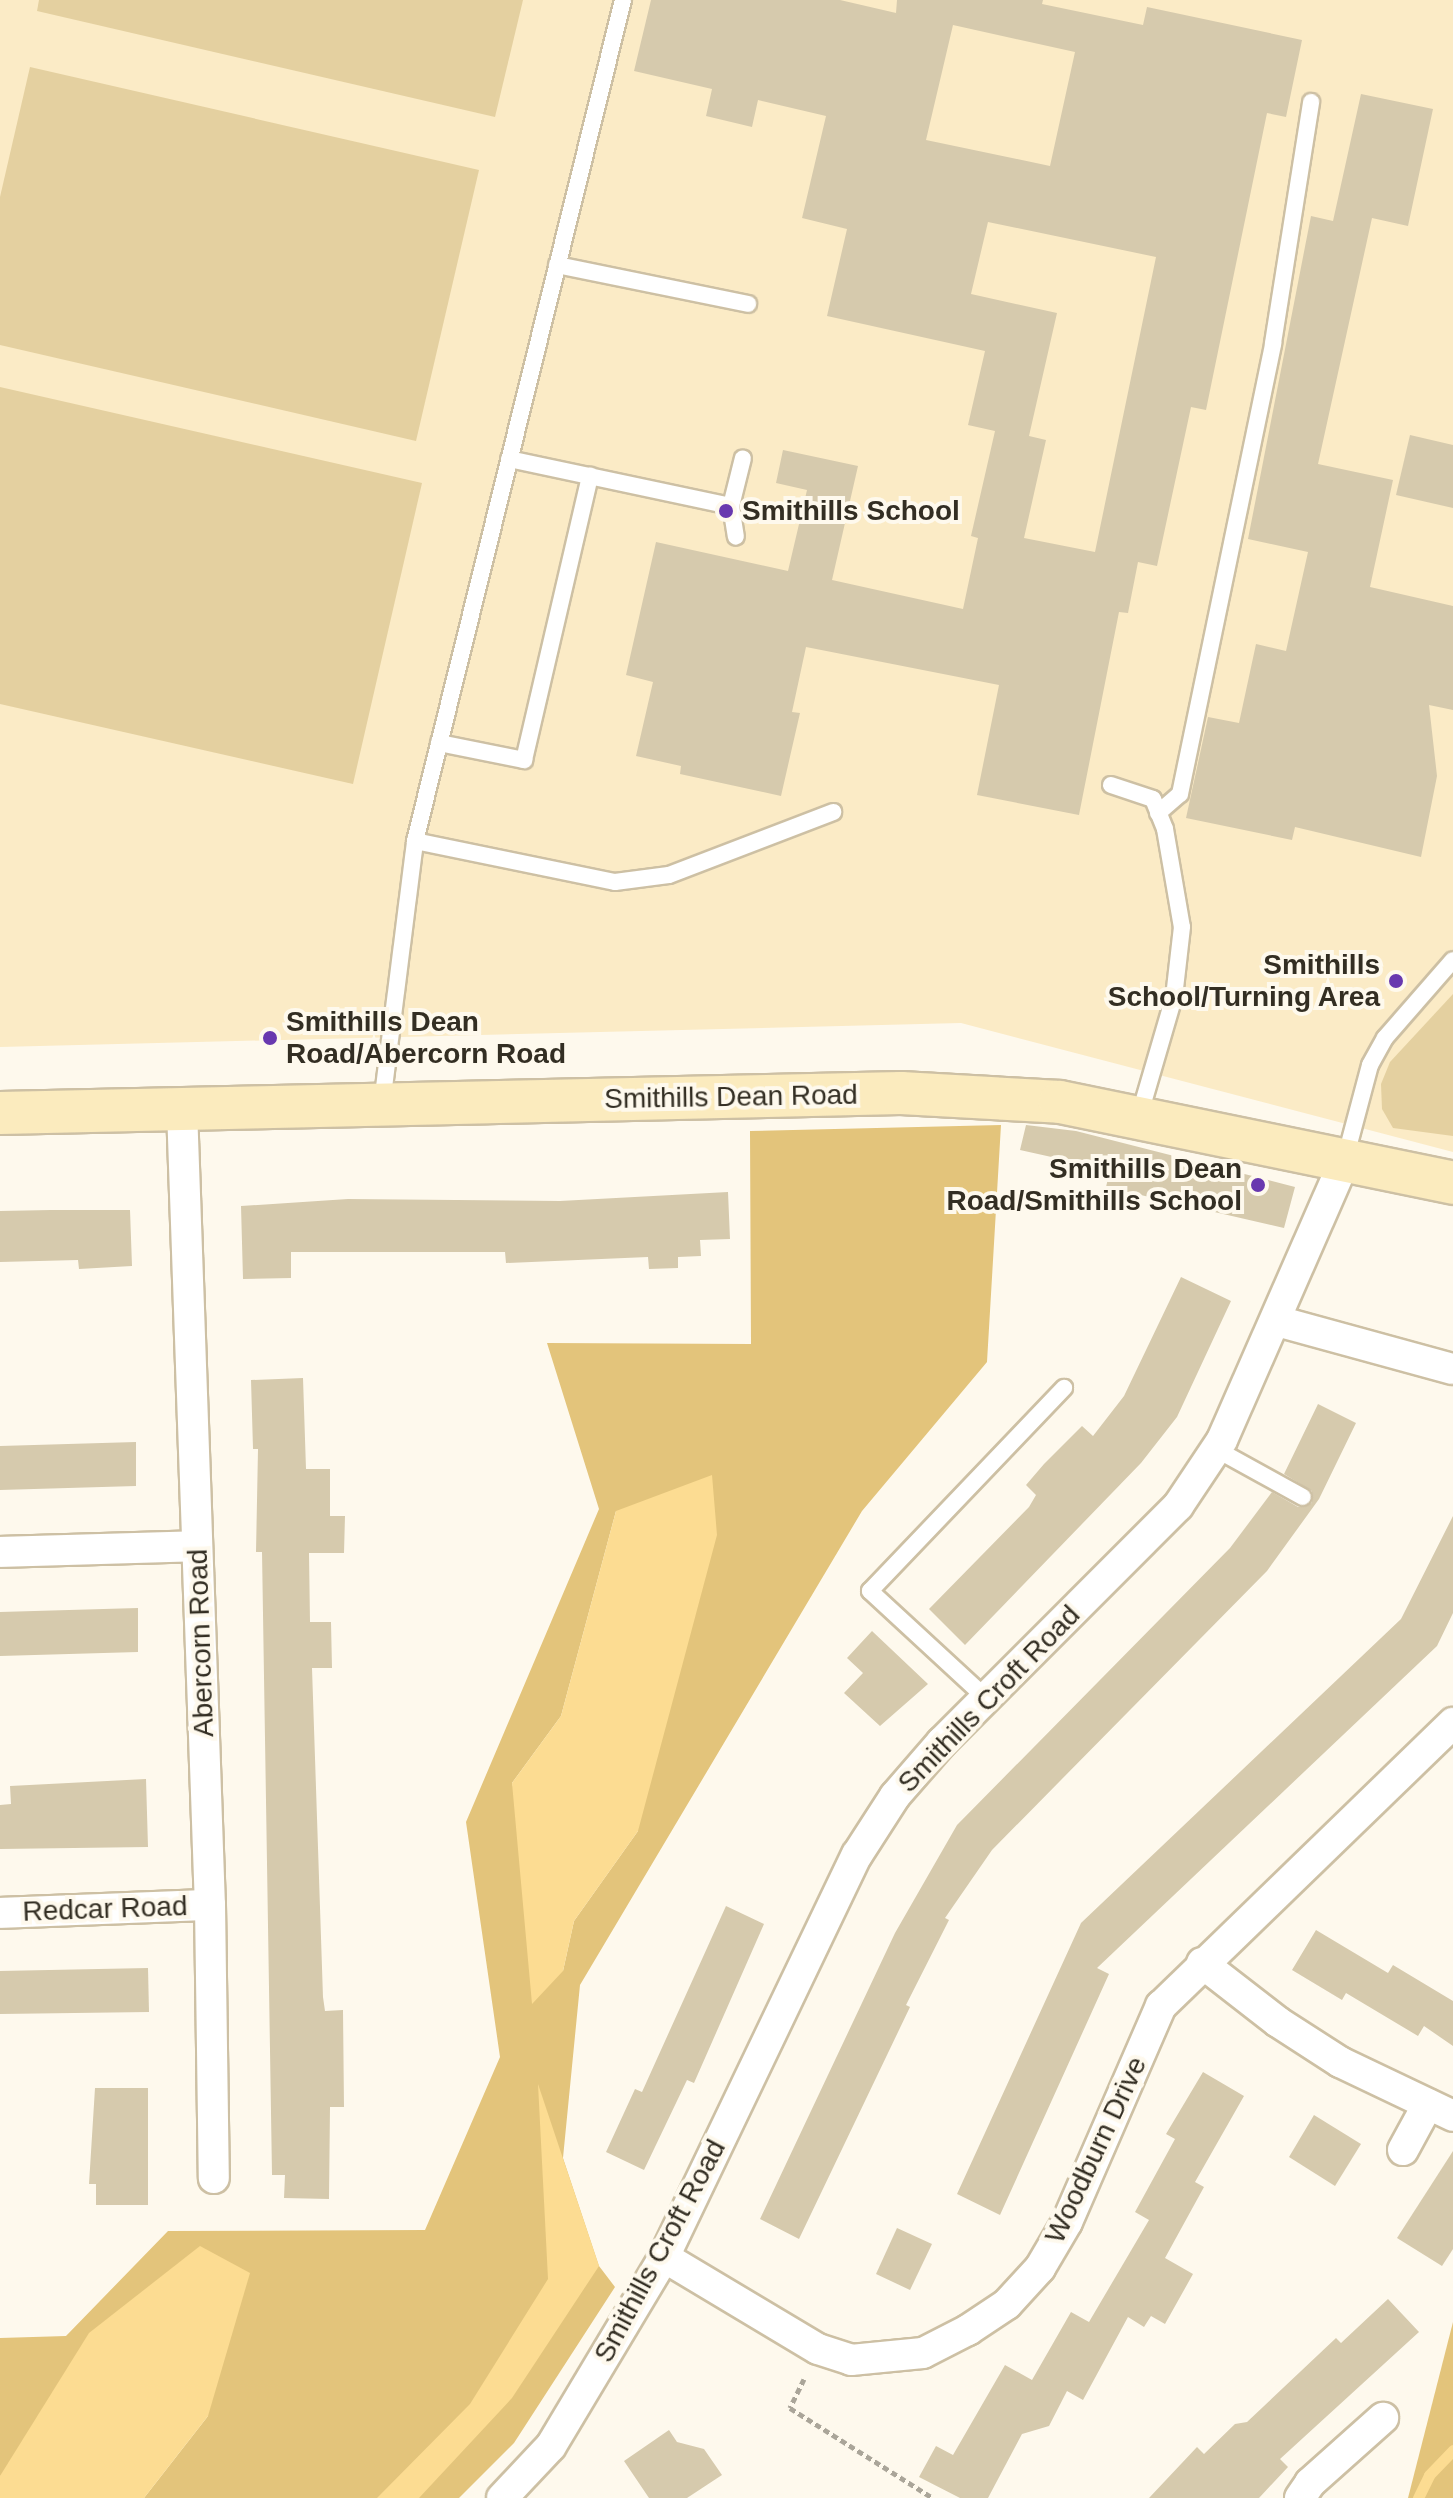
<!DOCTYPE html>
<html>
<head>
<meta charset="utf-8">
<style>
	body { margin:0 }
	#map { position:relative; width:1453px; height:2498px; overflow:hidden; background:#fef9ed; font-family:Helvetica,sans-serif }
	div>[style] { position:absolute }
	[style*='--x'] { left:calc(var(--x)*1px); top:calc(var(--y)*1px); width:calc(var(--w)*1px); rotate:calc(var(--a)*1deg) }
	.built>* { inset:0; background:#fbebc6 }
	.green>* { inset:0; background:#e4d0a0 }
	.forest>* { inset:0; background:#e3c47b }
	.water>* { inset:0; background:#fcdc92 }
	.stream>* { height:11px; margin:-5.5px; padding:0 5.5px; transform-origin:5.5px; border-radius:5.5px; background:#fcdc92 }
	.building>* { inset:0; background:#d6caad }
	.path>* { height:5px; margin-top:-2.5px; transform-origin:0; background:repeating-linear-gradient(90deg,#aaa599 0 6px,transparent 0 10px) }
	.roads { filter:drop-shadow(2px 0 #cdc0a4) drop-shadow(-2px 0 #cdc0a4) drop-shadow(0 2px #cdc0a4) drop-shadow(0 -2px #cdc0a4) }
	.lane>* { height:16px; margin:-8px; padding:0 8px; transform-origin:8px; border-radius:8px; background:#fff }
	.street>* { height:30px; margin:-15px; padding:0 15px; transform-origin:15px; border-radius:15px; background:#fff }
	.secondary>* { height:42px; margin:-21px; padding:0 21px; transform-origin:21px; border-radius:21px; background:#fbebbe }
	.dots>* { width:22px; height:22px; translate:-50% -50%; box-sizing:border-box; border:4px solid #fef9ed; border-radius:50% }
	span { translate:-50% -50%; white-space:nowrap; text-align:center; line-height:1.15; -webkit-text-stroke:8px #fef9ed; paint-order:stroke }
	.poi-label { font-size:28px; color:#332e23; font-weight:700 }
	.left { translate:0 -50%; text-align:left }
	.right { translate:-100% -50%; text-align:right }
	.street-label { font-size:28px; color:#332e23 }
</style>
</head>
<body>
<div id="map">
	<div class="built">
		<div style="clip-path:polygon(0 0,1453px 0,1453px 1152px,961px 1023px,0 1047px)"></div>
	</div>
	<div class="green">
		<div style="clip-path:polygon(39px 0,523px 0,495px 117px,37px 11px)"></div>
		<div style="clip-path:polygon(30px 67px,479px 170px,416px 441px,0 345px,0 197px)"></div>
		<div style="clip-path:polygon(0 387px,422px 483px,353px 784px,0 704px)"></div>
		<div style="clip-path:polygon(1453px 994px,1453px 1136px,1393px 1128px,1382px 1109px,1381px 1084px,1390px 1062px)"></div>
	</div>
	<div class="forest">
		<div style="clip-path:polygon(evenodd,1001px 1125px,987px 1362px,862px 1511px,580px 1985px,563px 2158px,599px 2266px,615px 2287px,514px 2443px,459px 2498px,144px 2498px,208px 2416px,0 2476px,0 2338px,66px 2336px,168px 2231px,425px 2230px,500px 2057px,466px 1822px,599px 1509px,547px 1343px,751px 1344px,750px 1131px,1001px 1125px,616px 1511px,638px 1831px,574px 1921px,563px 1971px,512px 1783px,561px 1716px,616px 1511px)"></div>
		<div style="clip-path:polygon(1453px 2322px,1453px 2498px,1408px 2498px)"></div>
	</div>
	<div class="water">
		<div style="clip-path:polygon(712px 1475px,717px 1535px,638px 1831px,574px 1921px,563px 1971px,532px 2004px,512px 1783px,561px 1716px,616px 1511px)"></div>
		<div style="clip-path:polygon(538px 2084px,599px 2266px,512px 2398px,419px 2498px,377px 2498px,470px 2404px,548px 2279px)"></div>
		<div style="clip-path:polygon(200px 2246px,250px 2273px,208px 2416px,144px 2498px,0 2498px,0 2476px,89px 2333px)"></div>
	</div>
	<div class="stream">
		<div style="--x:1418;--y:2498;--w:25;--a:-64"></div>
		<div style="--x:1429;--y:2475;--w:35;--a:-46"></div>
	</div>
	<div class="building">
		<div style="clip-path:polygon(evenodd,651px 0,840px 0,922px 19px,896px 13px,897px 0,1043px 0,1042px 4px,1143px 25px,1147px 7px,1302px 40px,1286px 117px,1267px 113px,1206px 410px,1191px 407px,1157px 566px,1138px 562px,1128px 613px,1119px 612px,1079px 815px,977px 795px,999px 685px,806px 647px,792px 712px,800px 713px,781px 796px,680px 774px,681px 766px,636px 756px,653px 682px,626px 675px,656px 542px,788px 571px,807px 490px,776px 483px,783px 450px,858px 466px,832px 580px,963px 609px,978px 538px,971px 536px,995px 431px,968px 425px,985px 351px,827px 316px,847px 229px,802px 218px,826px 116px,758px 100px,752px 127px,706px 116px,712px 89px,634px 71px,651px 0,953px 25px,1075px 52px,1050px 166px,926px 140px,953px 25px,651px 0,988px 222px,1156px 257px,1095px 552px,1024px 538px,1046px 440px,1029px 436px,1057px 313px,971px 294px,988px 222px)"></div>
		<div style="clip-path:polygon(1361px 94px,1433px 109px,1408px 226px,1372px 218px,1318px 464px,1393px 480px,1370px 587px,1453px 606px,1453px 710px,1429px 705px,1437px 776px,1421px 857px,1295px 827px,1292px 840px,1186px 818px,1208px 717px,1239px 723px,1256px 644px,1286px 651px,1308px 552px,1248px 539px,1311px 216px,1333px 221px)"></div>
		<div style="clip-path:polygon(1410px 435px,1453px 445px,1453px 508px,1396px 495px)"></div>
		<div style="clip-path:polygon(1026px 1125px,1076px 1131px,1295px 1187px,1284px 1228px,1106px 1187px,1110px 1170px,1020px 1150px)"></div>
		<div style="clip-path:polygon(728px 1192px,730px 1239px,700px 1240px,701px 1256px,678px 1257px,678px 1268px,649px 1269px,648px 1257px,506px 1263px,505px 1252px,291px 1252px,291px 1278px,243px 1279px,241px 1206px,348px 1199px,560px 1201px)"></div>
		<div style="clip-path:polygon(51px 1210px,130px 1210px,132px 1266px,79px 1269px,78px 1260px,0 1262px,0 1211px)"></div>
		<div style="clip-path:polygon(1181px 1277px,1231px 1301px,1177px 1417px,1141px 1463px,965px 1645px,929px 1609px,1029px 1507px,1036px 1495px,1026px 1485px,1044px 1464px,1082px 1426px,1093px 1436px,1124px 1396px)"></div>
		<div style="clip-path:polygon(303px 1378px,306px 1469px,330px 1469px,330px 1516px,345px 1516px,344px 1553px,309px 1553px,310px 1622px,331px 1622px,332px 1668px,312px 1668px,323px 1997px,325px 2011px,343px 2010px,344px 2107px,330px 2107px,329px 2199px,284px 2198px,285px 2175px,272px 2175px,262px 1552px,256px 1552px,258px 1449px,253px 1449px,251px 1380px)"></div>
		<div style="clip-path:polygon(1318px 1404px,1356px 1423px,1319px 1499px,1267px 1571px,992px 1850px,945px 1918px,949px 1920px,906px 2005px,910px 2007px,799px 2239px,760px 2219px,895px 1933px,957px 1825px,1230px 1548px,1272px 1492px,1298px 1507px,1312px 1503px,1312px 1491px,1284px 1474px)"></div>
		<div style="clip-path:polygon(136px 1442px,136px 1486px,0 1490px,0 1446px)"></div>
		<div style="clip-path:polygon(1453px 1516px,1453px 1613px,1437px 1646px,1097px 1968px,1109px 1974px,1000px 2215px,957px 2194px,1081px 1923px,1401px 1619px)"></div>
		<div style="clip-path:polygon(138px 1608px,138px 1652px,0 1656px,0 1612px)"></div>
		<div style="clip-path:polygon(872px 1631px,928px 1684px,880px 1726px,844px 1693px,863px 1673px,847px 1658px)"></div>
		<div style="clip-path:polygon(146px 1779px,148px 1847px,0 1849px,0 1805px,11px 1804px,10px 1786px)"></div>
		<div style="clip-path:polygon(726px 1906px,764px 1924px,694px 2083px,687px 2080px,644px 2170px,606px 2152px,635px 2089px,642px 2092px)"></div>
		<div style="clip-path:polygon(1316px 1930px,1388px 1973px,1393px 1965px,1453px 2001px,1453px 2046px,1424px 2026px,1418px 2036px,1346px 1993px,1342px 2000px,1292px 1970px)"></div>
		<div style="clip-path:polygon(148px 1968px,149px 2012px,0 2014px,0 1971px)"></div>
		<div style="clip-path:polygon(1203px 2072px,1244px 2096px,1195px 2182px,1204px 2187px,1165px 2258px,1193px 2274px,1165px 2324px,1151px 2316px,1144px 2327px,1128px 2317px,1083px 2400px,1067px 2391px,1049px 2426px,1022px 2434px,988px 2498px,960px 2498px,919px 2477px,936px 2446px,953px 2455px,1005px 2365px,1032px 2380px,1071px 2312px,1089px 2322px,1149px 2220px,1135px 2212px,1175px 2139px,1166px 2134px)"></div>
		<div style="clip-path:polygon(95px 2088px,148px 2088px,148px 2205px,96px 2205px,96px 2184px,89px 2184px)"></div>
		<div style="clip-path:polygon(1314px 2115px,1361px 2144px,1335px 2186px,1289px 2157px)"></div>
		<div style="clip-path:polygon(1453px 2151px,1453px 2249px,1442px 2266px,1397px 2238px)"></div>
		<div style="clip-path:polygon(897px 2228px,932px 2244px,910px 2290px,876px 2274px)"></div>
		<div style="clip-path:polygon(1388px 2299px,1419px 2332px,1280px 2459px,1288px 2467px,1259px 2498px,1149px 2498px,1197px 2447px,1204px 2454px,1235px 2424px,1247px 2422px,1336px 2338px,1341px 2343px)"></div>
		<div style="clip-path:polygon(669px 2430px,677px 2442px,704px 2449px,722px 2475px,687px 2498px,649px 2498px,624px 2461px)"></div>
	</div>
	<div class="path">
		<div style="--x:804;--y:2379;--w:32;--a:116"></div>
		<div style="--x:790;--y:2408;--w:169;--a:32.2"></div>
	</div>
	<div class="roads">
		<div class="lane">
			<div style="--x:557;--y:265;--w:195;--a:11.5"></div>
			<div style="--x:509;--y:459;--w:227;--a:12"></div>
			<div style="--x:731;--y:506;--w:31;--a:81"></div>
			<div style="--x:731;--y:506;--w:49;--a:-76"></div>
			<div style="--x:439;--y:743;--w:87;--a:11.3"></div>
			<div style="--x:524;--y:760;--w:292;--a:-76.9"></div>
			<div style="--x:1111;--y:785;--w:44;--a:18.4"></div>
			<div style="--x:1153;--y:799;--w:32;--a:68"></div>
			<div style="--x:1165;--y:829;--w:99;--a:80.2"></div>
			<div style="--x:1182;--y:927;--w:70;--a:96.5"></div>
			<div style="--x:1174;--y:997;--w:125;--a:106.3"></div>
			<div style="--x:1158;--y:813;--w:29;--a:-41"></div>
			<div style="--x:1180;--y:794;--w:460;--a:-78.3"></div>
			<div style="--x:1273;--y:343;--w:244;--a:-81"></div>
			<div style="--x:415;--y:841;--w:204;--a:11.6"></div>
			<div style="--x:615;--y:882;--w:54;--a:-7.4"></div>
			<div style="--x:669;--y:875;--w:176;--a:-21"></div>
			<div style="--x:382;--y:1103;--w:264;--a:-82.8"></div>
			<div style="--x:415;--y:841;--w:866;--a:-76.11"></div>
			<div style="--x:1345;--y:1159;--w:97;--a:-75.1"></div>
			<div style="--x:1370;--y:1065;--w:31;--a:-61"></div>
			<div style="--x:1385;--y:1038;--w:103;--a:-48.9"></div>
			<div style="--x:1216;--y:1449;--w:99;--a:28.9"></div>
			<div style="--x:986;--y:1698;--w:158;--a:-137.3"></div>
			<div style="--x:870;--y:1591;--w:281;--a:-46.3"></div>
		</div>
		<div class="street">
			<div style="--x:182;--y:1109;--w:796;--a:87.99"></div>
			<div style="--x:210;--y:1905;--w:273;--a:89.2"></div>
			<div style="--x:1277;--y:1321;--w:182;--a:15.3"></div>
			<div style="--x:0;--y:1552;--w:197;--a:-1.7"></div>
			<div style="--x:0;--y:1913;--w:210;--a:-2.2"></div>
			<div style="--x:1202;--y:1963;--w:96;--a:37.8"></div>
			<div style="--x:1278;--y:2022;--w:74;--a:32.8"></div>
			<div style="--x:1340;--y:2062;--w:125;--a:25.5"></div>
			<div style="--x:1403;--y:2150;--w:52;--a:-61.5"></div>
			<div style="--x:664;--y:2257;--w:179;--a:30.9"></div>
			<div style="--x:818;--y:2349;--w:35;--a:18"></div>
			<div style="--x:851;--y:2360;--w:72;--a:-5.6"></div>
			<div style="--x:923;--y:2353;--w:51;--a:-27.1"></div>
			<div style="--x:968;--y:2330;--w:47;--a:-33.7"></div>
			<div style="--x:1007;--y:2304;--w:49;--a:-47.5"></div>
			<div style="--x:1040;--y:2268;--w:53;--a:-59.6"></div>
			<div style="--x:1067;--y:2222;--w:236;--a:-66.5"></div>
			<div style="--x:1161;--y:2006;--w:407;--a:-44.1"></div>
			<div style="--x:502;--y:2498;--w:71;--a:-46.7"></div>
			<div style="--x:551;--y:2446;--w:220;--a:-59.1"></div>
			<div style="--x:664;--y:2257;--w:446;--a:-64.4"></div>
			<div style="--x:857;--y:1855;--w:70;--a:-57.2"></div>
			<div style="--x:895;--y:1796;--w:72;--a:-49"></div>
			<div style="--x:942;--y:1742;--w:334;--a:-45"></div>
			<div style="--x:1178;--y:1506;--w:79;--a:-56.3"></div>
			<div style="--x:1222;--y:1440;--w:306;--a:-66.3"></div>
			<div style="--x:1300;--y:2498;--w:18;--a:-56"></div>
			<div style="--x:1310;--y:2483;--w:98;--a:-41.7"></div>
		</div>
		<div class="secondary">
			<div style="--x:0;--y:1113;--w:901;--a:-1.27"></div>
			<div style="--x:901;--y:1093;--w:159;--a:3.2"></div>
			<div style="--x:1060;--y:1102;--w:401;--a:11.6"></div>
		</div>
	</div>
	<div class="dots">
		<div style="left:726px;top:511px;background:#6838af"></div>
		<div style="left:1396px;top:981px;background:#6838af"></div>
		<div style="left:270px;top:1038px;background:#6838af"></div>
		<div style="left:1258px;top:1185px;background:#6838af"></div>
	</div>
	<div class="poi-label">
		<span class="left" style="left:742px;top:511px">Smithills School</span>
		<span class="right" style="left:1380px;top:981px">Smithills<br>School/Turning Area</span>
		<span class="left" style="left:286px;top:1038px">Smithills Dean<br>Road/Abercorn Road</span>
		<span class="right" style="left:1242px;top:1185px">Smithills Dean<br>Road/Smithills School</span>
	</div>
	<div class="street-label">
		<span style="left:731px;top:1097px;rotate:-1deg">Smithills Dean Road</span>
		<span style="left:201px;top:1643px;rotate:-92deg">Abercorn Road</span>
		<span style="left:989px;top:1699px;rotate:-46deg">Smithills Croft Road</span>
		<span style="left:105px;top:1909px;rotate:-2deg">Redcar Road</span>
		<span style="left:1096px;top:2150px;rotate:-65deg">Woodburn Drive</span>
		<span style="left:660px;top:2251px;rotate:-62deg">Smithills Croft Road</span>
	</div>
</div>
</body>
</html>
